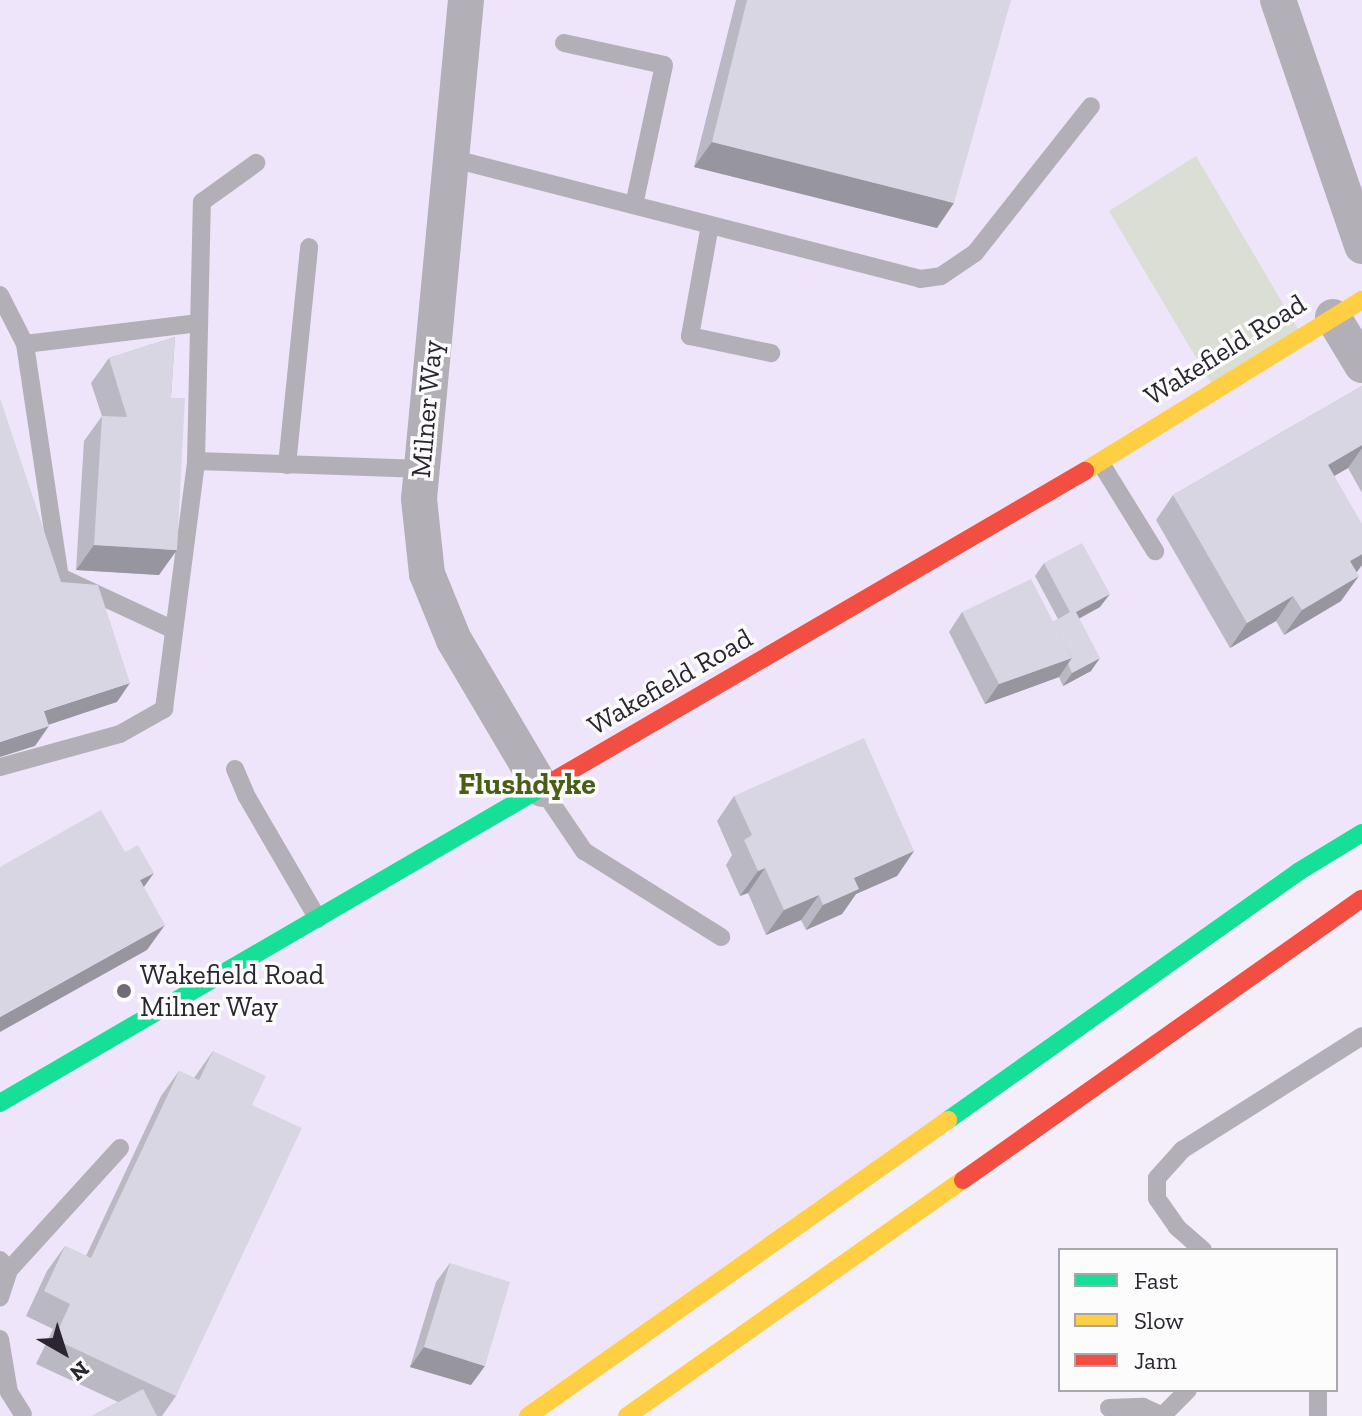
<!DOCTYPE html>
<html>
<head>
<meta charset="utf-8">
<style>
	body { margin:0 }
	#map { position:relative; width:1362px; height:1416px; overflow:hidden; background:#f3eef9; font-family:"Zilla Slab",serif }
	div>[style] { position:absolute }
	[style*='--x'] { left:calc(var(--x)*1px); top:calc(var(--y)*1px); width:calc(var(--w)*1px); rotate:calc(var(--a)*1deg) }
	.built>* { inset:0; background:#efe5fb }
	.green>* { inset:0; background:#daded5 }
	.lane>* { height:18px; margin:-9px; padding:0 9px; transform-origin:9px; border-radius:9px; background:#b2b0b6 }
	.street>* { height:36px; margin:-18px; padding:0 18px; transform-origin:18px; border-radius:18px; background:#b2b0b6 }
	.fast>* { height:18px; margin:-9px; padding:0 9px; transform-origin:9px; border-radius:9px; background:#16e098 }
	.slow>* { height:18px; margin:-9px; padding:0 9px; transform-origin:9px; border-radius:9px; background:#ffcf43 }
	.jam>* { height:18px; margin:-9px; padding:0 9px; transform-origin:9px; border-radius:9px; background:#f24e42 }
	.wall>* { inset:0; background:#bab8c2 }
	.shaded-wall>* { inset:0; background:#97969e }
	.building>* { inset:0; background:#d8d6e2 }
	.dots>* { width:22px; height:22px; translate:-50% -50%; box-sizing:border-box; border:4px solid #fcfcfc; border-radius:50% }
	span { translate:-50% -50%; white-space:nowrap; text-align:center; line-height:1.15; -webkit-text-stroke:7px #fcfcfc; paint-order:stroke }
	.street-label { font-size:28px; color:#2a2531 }
	.poi-label { font-size:28px; color:#2a2531 }
	.left { translate:0 -50%; text-align:left }
	.neighbourhood-label { font-size:30px; color:#495f16; font-weight:700 }
	.legend { position:absolute; left:1058px; top:1248px; width:280px; height:144px; box-sizing:border-box; background:#fcfcfc; border:2px solid #a8a6ab; margin:0; padding:10px 14px; list-style:none; font-size:24px; color:#2a2531 }
	.legend li { display:flex; align-items:center; gap:16px; height:40px }
	.legend b { width:40px; border:2px solid #a8a6ab }
	.north { position:absolute; left:24px; top:1312px; width:80px; height:80px; -webkit-text-stroke:6px #fcfcfc; paint-order:stroke; rotate:141deg; font-size:22px; font-weight:700; line-height:32px; text-align:center; color:#2a2531 }
	.north::after { content:''; display:block; margin:auto; width:28px; height:36px; background:#2a2531; clip-path:polygon(50% 0,100% 100%,50% 72%,0 100%) }
</style>
</head>
<body>
<div id="map">
	<div class="built">
		<div style="clip-path:polygon(0 0,1362px 0,1362px 833px,528px 1416px,0 1416px)"></div>
	</div>
	<div class="green">
		<div style="clip-path:polygon(1196px 156px,1302px 336px,1214px 388px,1109px 211px)"></div>
	</div>
	<div class="lane">
		<div style="--x:564;--y:43;--w:102;--a:12.4"></div>
		<div style="--x:664;--y:65;--w:143;--a:102.1"></div>
		<div style="--x:450;--y:158;--w:485;--a:14.4"></div>
		<div style="--x:920;--y:279;--w:21;--a:-8"></div>
		<div style="--x:941;--y:276;--w:41;--a:-34.1"></div>
		<div style="--x:975;--y:253;--w:187;--a:-51.7"></div>
		<div style="--x:710;--y:225;--w:113;--a:100.2"></div>
		<div style="--x:690;--y:336;--w:83;--a:11.9"></div>
		<div style="--x:0;--y:295;--w:55;--a:63"></div>
		<div style="--x:25;--y:344;--w:236;--a:81.5"></div>
		<div style="--x:60;--y:577;--w:126;--a:24.9"></div>
		<div style="--x:25;--y:344;--w:175;--a:-6.9"></div>
		<div style="--x:196;--y:461;--w:259;--a:-88.7"></div>
		<div style="--x:202;--y:202;--w:67;--a:-35.8"></div>
		<div style="--x:1100;--y:462;--w:105;--a:58.3"></div>
		<div style="--x:287;--y:465;--w:219;--a:-84.2"></div>
		<div style="--x:0;--y:767;--w:124;--a:-15.4"></div>
		<div style="--x:120;--y:734;--w:51;--a:-29.6"></div>
		<div style="--x:164;--y:709;--w:250;--a:-82.6"></div>
		<div style="--x:196;--y:461;--w:227;--a:2"></div>
		<div style="--x:235;--y:769;--w:30;--a:67"></div>
		<div style="--x:247;--y:797;--w:141;--a:59.8"></div>
		<div style="--x:542;--y:789;--w:75;--a:55.9"></div>
		<div style="--x:584;--y:851;--w:162;--a:32.1"></div>
		<div style="--x:1203;--y:1250;--w:35;--a:-139"></div>
		<div style="--x:1177;--y:1227;--w:35;--a:-125"></div>
		<div style="--x:1157;--y:1198;--w:20;--a:-90"></div>
		<div style="--x:1157;--y:1178;--w:38;--a:-48"></div>
		<div style="--x:1182;--y:1150;--w:213;--a:-32.3"></div>
		<div style="--x:0;--y:1260;--w:13;--a:48"></div>
		<div style="--x:9;--y:1270;--w:29;--a:108"></div>
		<div style="--x:9;--y:1270;--w:165;--a:-47.7"></div>
		<div style="--x:0;--y:1339;--w:54;--a:80.4"></div>
		<div style="--x:9;--y:1392;--w:26;--a:58"></div>
		<div style="--x:1109;--y:1408;--w:34;--a:-2"></div>
		<div style="--x:1143;--y:1407;--w:22;--a:24"></div>
		<div style="--x:1163;--y:1415;--w:35;--a:-45"></div>
		<div style="--x:1318;--y:1416;--w:26;--a:-90"></div>
	</div>
	<div class="street">
		<div style="--x:466;--y:0;--w:501;--a:95.38"></div>
		<div style="--x:419;--y:499;--w:75;--a:83.9"></div>
		<div style="--x:427;--y:574;--w:71;--a:67.8"></div>
		<div style="--x:454;--y:640;--w:173;--a:59.4"></div>
		<div style="--x:1278;--y:0;--w:260;--a:71.1"></div>
		<div style="--x:1333;--y:317;--w:56;--a:58.9"></div>
	</div>
	<div class="fast">
		<div style="--x:0;--y:1103;--w:640;--a:-30.21"></div>
		<div style="--x:948;--y:1120;--w:429;--a:-35.3"></div>
		<div style="--x:1298;--y:872;--w:75;--a:-31.4"></div>
	</div>
	<div class="slow">
		<div style="--x:1085;--y:471;--w:326;--a:-31.7"></div>
		<div style="--x:528;--y:1416;--w:514;--a:-35.17"></div>
		<div style="--x:627;--y:1416;--w:411;--a:-35.1"></div>
	</div>
	<div class="jam">
		<div style="--x:553;--y:781;--w:616;--a:-30.23"></div>
		<div style="--x:963;--y:1180;--w:488;--a:-35.2"></div>
	</div>
	<div class="wall">
		<div style="clip-path:polygon(736px 0,1011px 0,937px 228px,694px 167px)"></div>
		<div style="clip-path:polygon(175px 337px,159px 575px,76px 570px,84px 441px,102px 416px,91px 383px,109px 358px)"></div>
		<div style="clip-path:polygon(1362px 386px,1362px 493px,1348px 468px,1334px 476px,1356px 572px,1341px 601px,1284px 635px,1276px 621px,1230px 648px,1156px 520px,1173px 495px)"></div>
		<div style="clip-path:polygon(1044px 563px,1100px 607px,1079px 619px,1091px 671px,1063px 686px,1059px 677px,985px 704px,949px 632px,962px 612px,1053px 622px,1058px 619px,1035px 576px)"></div>
		<div style="clip-path:polygon(734px 796px,914px 851px,897px 876px,856px 894px,842px 914px,806px 930px,801px 920px,766px 935px,748px 893px,740px 896px,726px 865px,732px 855px,717px 821px)"></div>
		<div style="clip-path:polygon(213px 1051px,252px 1105px,176px 1396px,162px 1416px,92px 1416px,118px 1402px,36px 1364px,53px 1329px,26px 1316px,47px 1271px,65px 1246px,86px 1256px,161px 1096px,179px 1071px,194px 1078px)"></div>
		<div style="clip-path:polygon(450px 1263px,471px 1385px,410px 1367px,436px 1282px)"></div>
	</div>
	<div class="shaded-wall">
		<div style="clip-path:polygon(712px 142px,954px 203px,937px 228px,694px 167px)"></div>
		<div style="clip-path:polygon(1362px 445px,1362px 448px,1348px 468px,1310px 490px,1328px 465px)"></div>
		<div style="clip-path:polygon(94px 545px,177px 550px,159px 575px,76px 570px)"></div>
		<div style="clip-path:polygon(1362px 554px,1362px 565px,1357px 572px,1333px 586px,1350px 561px)"></div>
		<div style="clip-path:polygon(1359px 576px,1341px 601px,1284px 635px,1302px 610px)"></div>
		<div style="clip-path:polygon(1110px 594px,1100px 607px,1066px 625px,1076px 612px)"></div>
		<div style="clip-path:polygon(1293px 596px,1276px 621px,1230px 648px,1247px 623px)"></div>
		<div style="clip-path:polygon(1072px 658px,1059px 677px,985px 704px,999px 684px)"></div>
		<div style="clip-path:polygon(1100px 658px,1091px 671px,1063px 686px,1072px 673px)"></div>
		<div style="clip-path:polygon(130px 683px,117px 702px,30px 731px,44px 711px)"></div>
		<div style="clip-path:polygon(49px 726px,35px 746px,0 757px,0 742px)"></div>
		<div style="clip-path:polygon(914px 851px,897px 876px,856px 894px,842px 914px,806px 930px,823px 905px,854px 878px)"></div>
		<div style="clip-path:polygon(765px 868px,748px 893px,740px 896px,758px 871px)"></div>
		<div style="clip-path:polygon(154px 873px,136px 898px,140px 880px)"></div>
		<div style="clip-path:polygon(819px 895px,801px 920px,766px 935px,784px 910px)"></div>
		<div style="clip-path:polygon(165px 925px,147px 950px,0 1032px,0 1017px)"></div>
		<div style="clip-path:polygon(424px 1347px,485px 1366px,471px 1385px,410px 1367px)"></div>
	</div>
	<div class="building">
		<div style="clip-path:polygon(747px 0,1011px 0,954px 203px,712px 142px)"></div>
		<div style="clip-path:polygon(175px 337px,171px 398px,185px 398px,177px 550px,94px 545px,102px 416px,127px 417px,109px 358px)"></div>
		<div style="clip-path:polygon(1362px 386px,1362px 445px,1328px 465px,1362px 524px,1362px 554px,1350px 561px,1359px 576px,1302px 610px,1293px 596px,1247px 623px,1173px 495px)"></div>
		<div style="clip-path:polygon(0 398px,61px 582px,98px 585px,130px 683px,44px 711px,49px 726px,0 742px)"></div>
		<div style="clip-path:polygon(1082px 543px,1110px 594px,1076px 612px,1100px 658px,1072px 673px,1068px 664px,1072px 658px,1053px 622px,1070px 612px,1044px 563px)"></div>
		<div style="clip-path:polygon(1031px 579px,1072px 658px,999px 684px,962px 612px)"></div>
		<div style="clip-path:polygon(864px 738px,914px 851px,854px 878px,859px 889px,823px 905px,819px 895px,784px 910px,765px 868px,758px 871px,744px 840px,752px 835px,734px 796px)"></div>
		<div style="clip-path:polygon(101px 810px,125px 852px,138px 845px,154px 873px,140px 880px,165px 925px,0 1017px,0 867px)"></div>
		<div style="clip-path:polygon(213px 1051px,266px 1076px,252px 1105px,302px 1128px,176px 1396px,54px 1339px,70px 1304px,44px 1291px,65px 1246px,91px 1258px,179px 1071px,199px 1080px)"></div>
		<div style="clip-path:polygon(450px 1263px,510px 1282px,485px 1366px,424px 1347px)"></div>
		<div style="clip-path:polygon(143px 1389px,157px 1416px,92px 1416px)"></div>
	</div>
	<div class="dots">
		<div style="left:124px;top:991px;background:#706b77"></div>
	</div>
	<div class="street-label">
		<span style="left:1225px;top:350px;rotate:-32deg">Wakefield Road</span>
		<span style="left:427px;top:409px;rotate:-85deg">Milner Way</span>
		<span style="left:670px;top:682px;rotate:-30deg">Wakefield Road</span>
	</div>
	<div class="poi-label">
		<span class="left" style="left:140px;top:991px">Wakefield Road<br>Milner Way</span>
	</div>
	<div class="neighbourhood-label">
		<span style="left:527px;top:784px">Flushdyke</span>
	</div>
	<ul class="legend">
	<li><b style="height:10px;background:#16e098"></b>Fast</li>
	<li><b style="height:10px;background:#ffcf43"></b>Slow</li>
	<li><b style="height:10px;background:#f24e42"></b>Jam</li>
	</ul>
	<div class="north">N</div>
</div>
</body>
</html>
